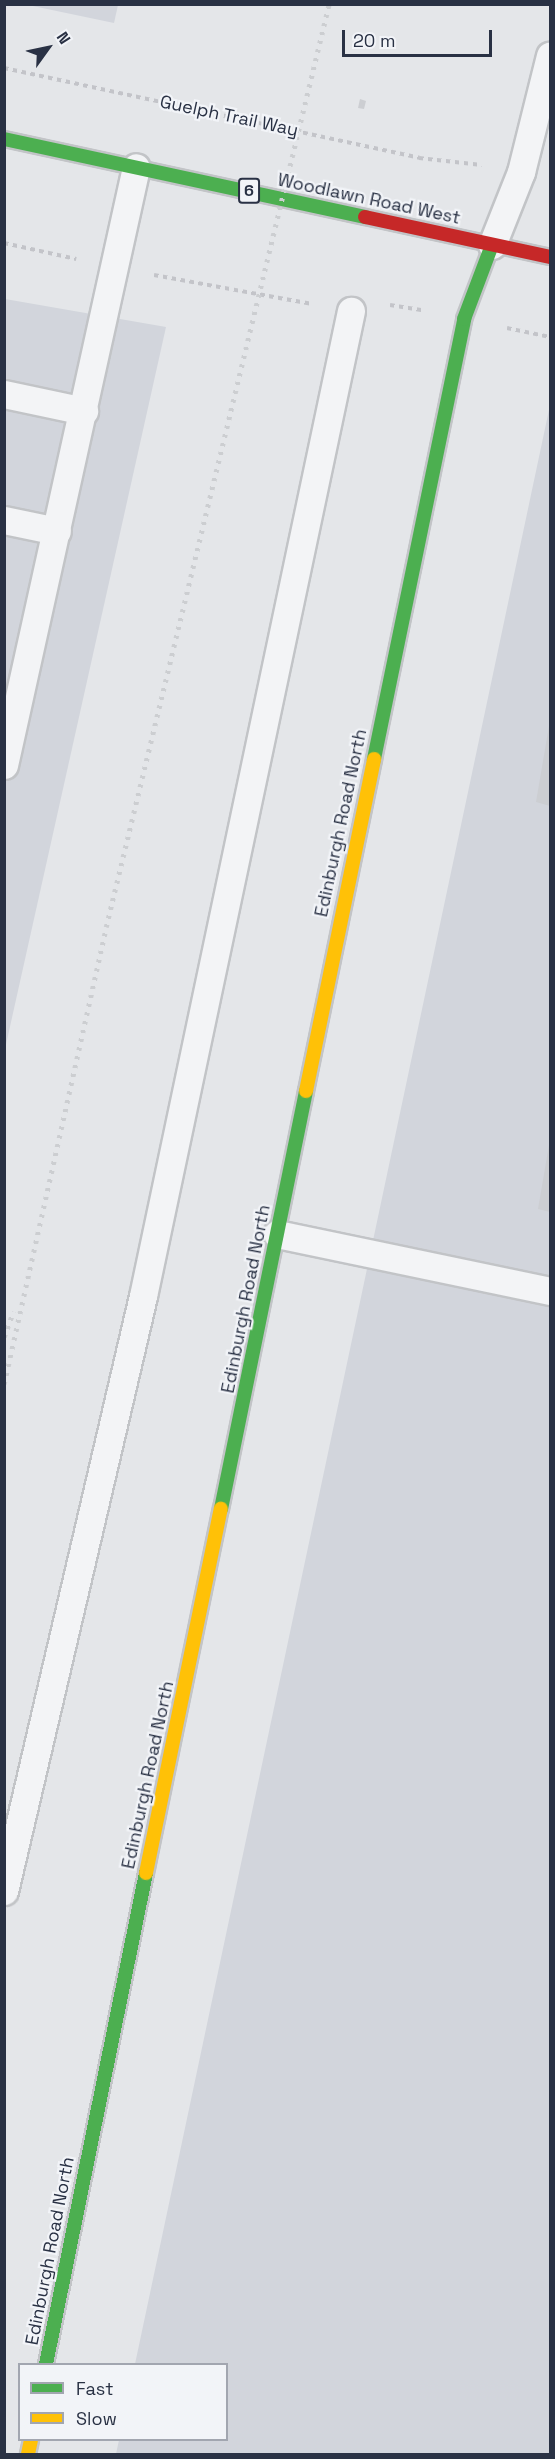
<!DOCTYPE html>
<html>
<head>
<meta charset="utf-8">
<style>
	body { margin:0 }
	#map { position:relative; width:555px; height:2459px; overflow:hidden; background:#e4e6e9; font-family:"Space Grotesk",sans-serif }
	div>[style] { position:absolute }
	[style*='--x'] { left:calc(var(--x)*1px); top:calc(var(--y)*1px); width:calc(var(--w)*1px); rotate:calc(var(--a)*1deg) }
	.built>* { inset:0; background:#d2d5dc }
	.building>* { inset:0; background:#ccced2 }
	.path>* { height:4px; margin-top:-2px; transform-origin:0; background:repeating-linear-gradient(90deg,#c3c4c9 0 4.5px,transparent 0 9px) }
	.roads { filter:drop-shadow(2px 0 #c2c4c7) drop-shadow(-2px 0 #c2c4c7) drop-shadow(0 2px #c2c4c7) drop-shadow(0 -2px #c2c4c7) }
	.lane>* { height:27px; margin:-13.5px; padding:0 13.5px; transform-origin:13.5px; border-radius:13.5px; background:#f3f4f6 }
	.fast>* { height:14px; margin:-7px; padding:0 7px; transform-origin:7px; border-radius:7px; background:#4caf50 }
	.slow>* { height:14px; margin:-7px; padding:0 7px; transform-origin:7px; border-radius:7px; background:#ffc107 }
	.jam>* { height:14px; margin:-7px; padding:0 7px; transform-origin:7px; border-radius:7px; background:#c62828 }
	.rail>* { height:4.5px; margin-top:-2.25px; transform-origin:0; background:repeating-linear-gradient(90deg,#ccced1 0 3px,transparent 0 9px) }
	span { translate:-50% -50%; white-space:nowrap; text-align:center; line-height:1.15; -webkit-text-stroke:4.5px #f2f4f8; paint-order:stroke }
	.shield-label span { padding:2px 4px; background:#f2f4f8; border:2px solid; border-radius:4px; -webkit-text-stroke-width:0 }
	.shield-label { font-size:16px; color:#293144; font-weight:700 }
	.street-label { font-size:18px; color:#293144 }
	.frame { position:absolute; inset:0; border:6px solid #293144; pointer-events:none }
	.legend { position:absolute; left:18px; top:2363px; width:210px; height:78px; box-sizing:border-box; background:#f2f4f8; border:2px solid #a2a6b0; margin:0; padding:8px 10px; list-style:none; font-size:18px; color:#293144 }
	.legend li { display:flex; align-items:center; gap:12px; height:30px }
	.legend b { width:30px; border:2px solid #a2a6b0 }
	.north { position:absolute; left:18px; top:18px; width:60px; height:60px; -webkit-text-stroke:4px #f2f4f8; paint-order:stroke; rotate:57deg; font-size:16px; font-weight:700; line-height:24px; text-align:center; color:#293144 }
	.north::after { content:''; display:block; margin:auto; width:21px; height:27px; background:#293144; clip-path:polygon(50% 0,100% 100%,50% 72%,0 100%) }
	.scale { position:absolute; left:342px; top:30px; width:150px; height:27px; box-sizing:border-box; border:3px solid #293144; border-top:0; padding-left:8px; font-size:18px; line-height:21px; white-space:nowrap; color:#293144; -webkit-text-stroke:4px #f2f4f8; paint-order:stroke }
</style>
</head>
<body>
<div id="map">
	<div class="built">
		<div style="clip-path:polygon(28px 5px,118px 4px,118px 5px,114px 23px)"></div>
		<div style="clip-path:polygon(5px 299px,166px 327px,5px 1049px)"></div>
		<div style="clip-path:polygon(550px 405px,550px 2454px,116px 2454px,119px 2440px,226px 2440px,226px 2364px,135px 2364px)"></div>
	</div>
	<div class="building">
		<div style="clip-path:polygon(360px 99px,366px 101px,364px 109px,358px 108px)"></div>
		<div style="clip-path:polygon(549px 726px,550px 726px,550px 806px,536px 802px)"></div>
		<div style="clip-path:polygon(549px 1145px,550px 1145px,550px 1212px,538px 1209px)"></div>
	</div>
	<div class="path">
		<div style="--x:4;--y:68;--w:425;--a:12.2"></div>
		<div style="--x:419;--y:158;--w:63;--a:6.3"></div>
		<div style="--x:4;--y:243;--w:74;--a:12.5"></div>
		<div style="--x:154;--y:275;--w:161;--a:10.4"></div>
		<div style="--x:390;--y:305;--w:33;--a:9"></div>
		<div style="--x:507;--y:328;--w:44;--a:11.8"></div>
	</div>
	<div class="roads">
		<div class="lane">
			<div style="--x:492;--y:245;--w:79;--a:-68.3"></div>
			<div style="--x:521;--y:172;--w:120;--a:-76"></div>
			<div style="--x:4;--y:394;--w:82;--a:12"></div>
			<div style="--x:4;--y:520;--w:54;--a:11.7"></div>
			<div style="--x:4;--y:765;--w:612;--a:-77.55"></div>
			<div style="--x:277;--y:1234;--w:279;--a:11.8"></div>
			<div style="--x:4;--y:1891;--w:611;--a:-76.85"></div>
			<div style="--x:143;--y:1296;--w:1007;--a:-78.08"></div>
		</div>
		<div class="fast">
			<div style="--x:4;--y:139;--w:369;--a:12.2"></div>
			<div style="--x:374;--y:759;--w:449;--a:-78.4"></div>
			<div style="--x:464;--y:319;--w:79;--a:-69.3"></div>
			<div style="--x:221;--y:1509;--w:427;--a:-78.5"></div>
			<div style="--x:46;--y:2364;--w:501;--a:-78.49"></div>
		</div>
		<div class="slow">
			<div style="--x:306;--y:1091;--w:339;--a:-78.4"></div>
			<div style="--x:146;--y:1873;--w:372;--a:-78.4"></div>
			<div style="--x:28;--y:2454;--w:14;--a:-78"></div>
		</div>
		<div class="jam">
			<div style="--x:365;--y:217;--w:189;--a:12.2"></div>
		</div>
	</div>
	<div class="rail">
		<div style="--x:4;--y:1337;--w:27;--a:-70"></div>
		<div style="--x:4;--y:1384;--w:468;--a:-77.4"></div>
		<div style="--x:106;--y:927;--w:950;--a:-76.42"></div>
	</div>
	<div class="shield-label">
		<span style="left:249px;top:191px">6</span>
	</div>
	<div class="street-label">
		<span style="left:229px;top:116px;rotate:12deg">Guelph Trail Way</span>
		<span style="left:369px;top:199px;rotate:12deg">Woodlawn Road West</span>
		<span style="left:341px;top:823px;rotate:-78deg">Edinburgh Road North</span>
		<span style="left:246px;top:1299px;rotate:-79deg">Edinburgh Road North</span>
		<span style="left:148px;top:1775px;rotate:-78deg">Edinburgh Road North</span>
		<span style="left:50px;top:2251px;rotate:-79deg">Edinburgh Road North</span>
	</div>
	<div class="frame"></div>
	<ul class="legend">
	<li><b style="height:8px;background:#4caf50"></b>Fast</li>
	<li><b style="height:8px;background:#ffc107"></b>Slow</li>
	</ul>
	<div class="north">N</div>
	<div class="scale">20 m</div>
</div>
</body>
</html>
